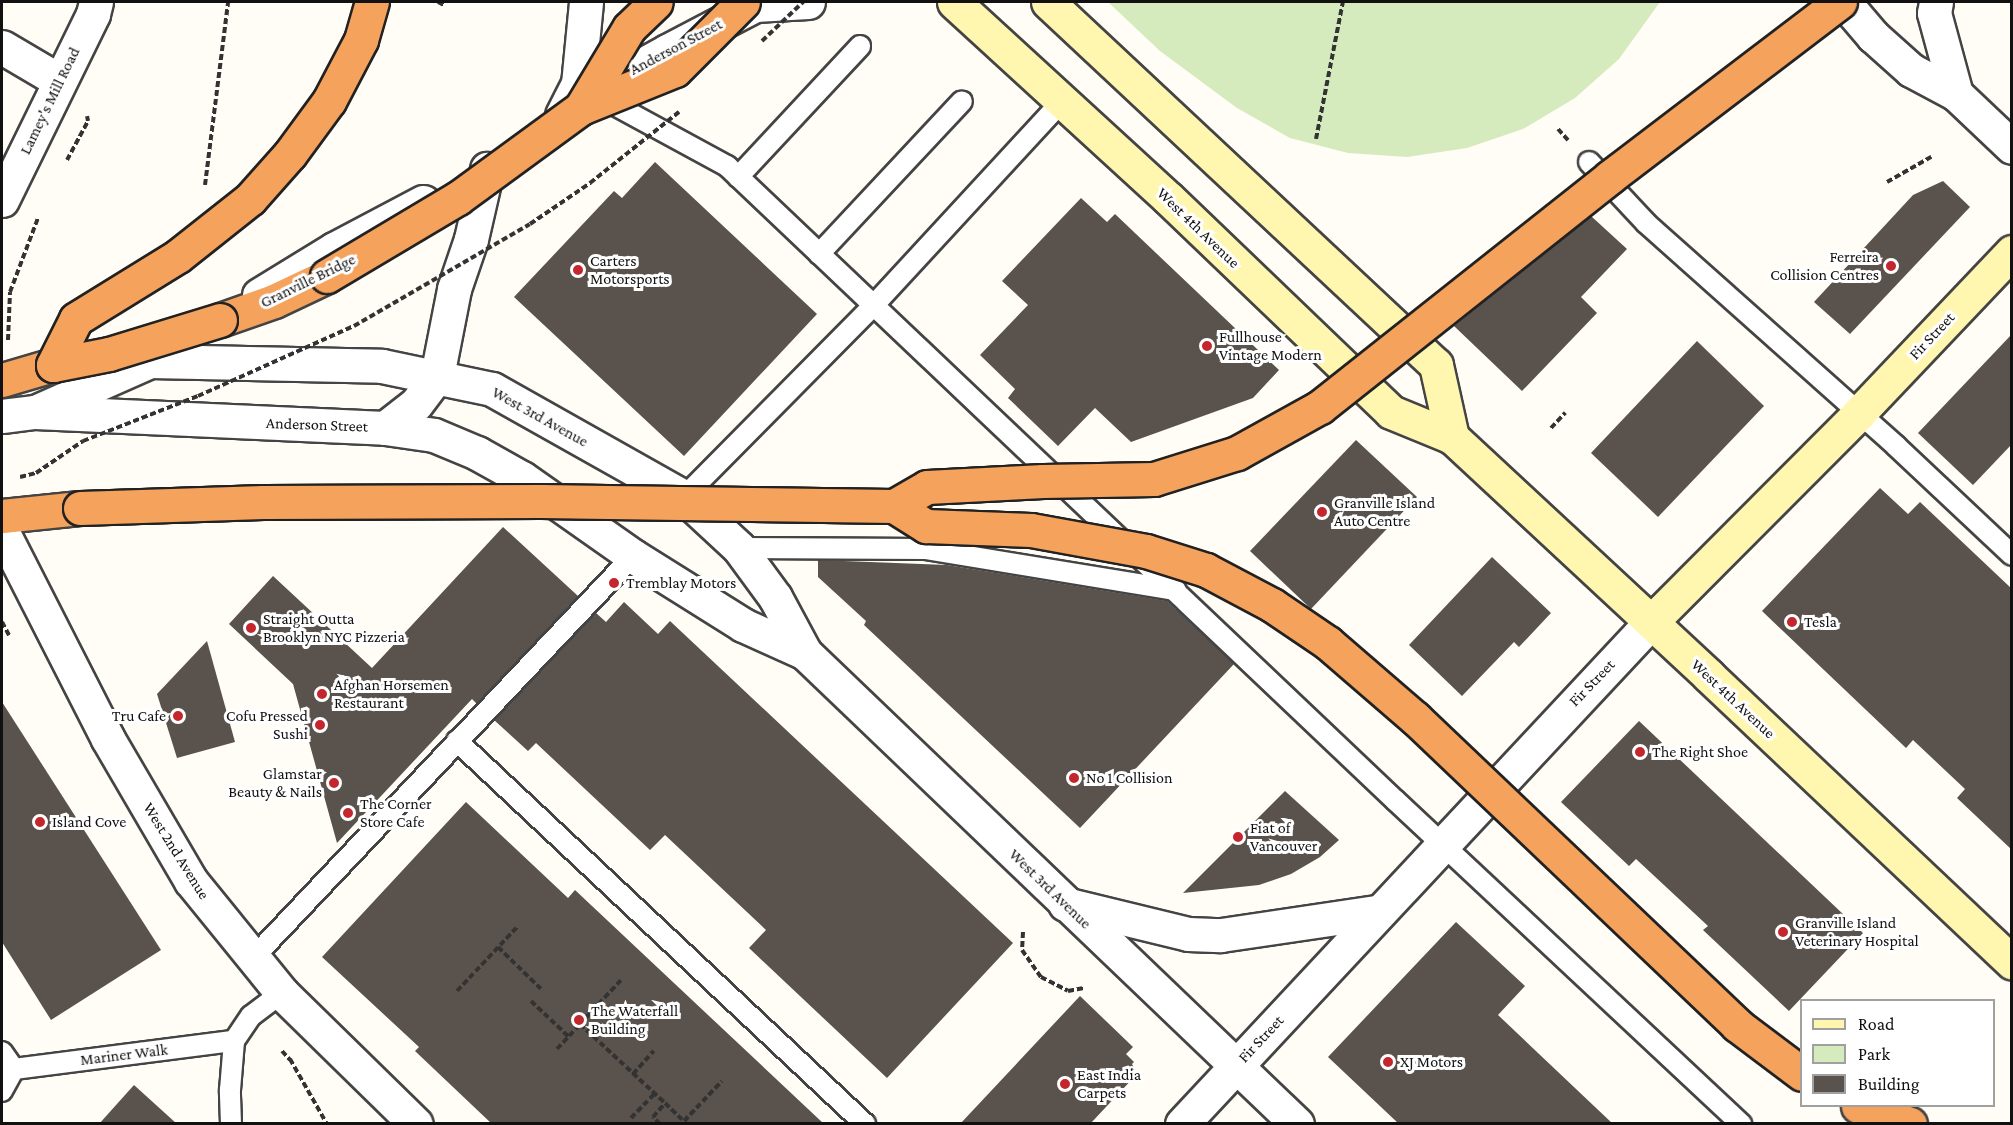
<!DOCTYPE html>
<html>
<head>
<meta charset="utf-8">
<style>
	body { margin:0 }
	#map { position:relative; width:2013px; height:1125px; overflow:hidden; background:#fffdf5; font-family:"Crimson Pro",serif }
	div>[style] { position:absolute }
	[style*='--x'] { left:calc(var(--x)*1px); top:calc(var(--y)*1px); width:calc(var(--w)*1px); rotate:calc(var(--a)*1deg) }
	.green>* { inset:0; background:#d5ebbd }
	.building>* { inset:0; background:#5a524d }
	.path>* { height:4px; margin-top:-2px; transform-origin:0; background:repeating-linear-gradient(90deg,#333 0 6px,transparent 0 9px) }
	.roads { filter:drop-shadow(2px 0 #444) drop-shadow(-2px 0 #444) drop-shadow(0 2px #444) drop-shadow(0 -2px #444) }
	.lane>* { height:20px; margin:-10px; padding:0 10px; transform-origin:10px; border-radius:10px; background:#fff }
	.street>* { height:33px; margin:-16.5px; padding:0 16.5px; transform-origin:16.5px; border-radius:16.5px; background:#fff }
	.secondary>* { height:33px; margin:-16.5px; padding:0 16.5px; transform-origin:16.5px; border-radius:16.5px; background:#fff6b0 }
	.highway>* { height:33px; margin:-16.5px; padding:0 16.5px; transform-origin:16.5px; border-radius:16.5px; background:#f5a25d }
	.path-bridge>* { height:4px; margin-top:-2px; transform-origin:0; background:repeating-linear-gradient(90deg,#333 0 6px,transparent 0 9px) }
	.bridges { filter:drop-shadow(2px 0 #222) drop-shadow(-2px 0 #222) drop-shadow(0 2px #222) drop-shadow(0 -2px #222) }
	.highway-bridge>* { height:33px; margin:-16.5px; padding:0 16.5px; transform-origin:16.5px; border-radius:16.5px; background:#f5a25d }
	.dots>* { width:16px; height:16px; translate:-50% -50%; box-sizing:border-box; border:3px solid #fff; border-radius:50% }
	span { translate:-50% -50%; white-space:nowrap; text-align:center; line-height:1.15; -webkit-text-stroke:6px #fff; paint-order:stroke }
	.street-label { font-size:16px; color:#111 }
	.poi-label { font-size:16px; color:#111 }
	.right { translate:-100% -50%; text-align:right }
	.left { translate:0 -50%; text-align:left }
	.frame { position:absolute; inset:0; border:3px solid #111; pointer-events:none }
	.legend { position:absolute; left:1800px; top:999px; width:195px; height:108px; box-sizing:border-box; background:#fff; border:2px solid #a0a0a0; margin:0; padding:8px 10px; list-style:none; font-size:18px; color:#111 }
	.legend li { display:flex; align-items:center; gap:12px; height:30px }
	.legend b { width:30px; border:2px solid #a0a0a0 }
</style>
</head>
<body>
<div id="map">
	<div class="green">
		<div style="clip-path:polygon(1108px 2px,1660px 2px,1619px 59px,1575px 98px,1523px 129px,1467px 148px,1407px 157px,1348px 153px,1290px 138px,1237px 108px,1160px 51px)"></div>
	</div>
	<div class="building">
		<div style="clip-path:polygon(655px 162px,817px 314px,684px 456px,514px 297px,614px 191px,622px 198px)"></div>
		<div style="clip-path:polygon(1943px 181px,1970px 207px,1850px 334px,1814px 302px,1913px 195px)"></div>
		<div style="clip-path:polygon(1081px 198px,1107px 222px,1115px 214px,1279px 370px,1253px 398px,1131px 442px,1095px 408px,1058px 446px,1008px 398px,1015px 389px,980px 355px,1028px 305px,1002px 281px)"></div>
		<div style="clip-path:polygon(1591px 216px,1627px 249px,1581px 297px,1597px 313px,1522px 391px,1454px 326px)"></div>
		<div style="clip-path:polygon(2012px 334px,2012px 444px,1973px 485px,1918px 433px)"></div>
		<div style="clip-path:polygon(1697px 341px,1764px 406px,1658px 517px,1591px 453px)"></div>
		<div style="clip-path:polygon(1356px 440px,1417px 497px,1311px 609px,1250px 551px)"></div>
		<div style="clip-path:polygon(1880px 488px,1908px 514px,1920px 502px,2012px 589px,2012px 850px,1957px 798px,1965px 789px,1913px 740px,1906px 748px,1762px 611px)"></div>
		<div style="clip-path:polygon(503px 527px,578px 596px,477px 704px,472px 699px,337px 843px,293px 684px,229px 624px,273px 576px,372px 668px)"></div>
		<div style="clip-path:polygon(1492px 557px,1551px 613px,1519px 647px,1514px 642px,1462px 696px,1409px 645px)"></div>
		<div style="clip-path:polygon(818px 560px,947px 565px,1167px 601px,1234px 664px,1080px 828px,864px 625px,866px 621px,818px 577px)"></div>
		<div style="clip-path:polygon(624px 602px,658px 634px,670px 621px,1013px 943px,887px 1078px,749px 948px,766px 930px,665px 835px,650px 850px,536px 743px,528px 751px,494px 720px,596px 613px,606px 622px)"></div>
		<div style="clip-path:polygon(207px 641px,235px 742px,177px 758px,157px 694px)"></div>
		<div style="clip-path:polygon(2px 702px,161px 950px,51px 1020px,2px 942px)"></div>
		<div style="clip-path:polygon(1639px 721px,1863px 933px,1789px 1011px,1703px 930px,1708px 926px,1636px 859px,1629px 866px,1561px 802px)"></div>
		<div style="clip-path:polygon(1285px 791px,1339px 840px,1320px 857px,1291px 874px,1259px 885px,1183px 893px)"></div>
		<div style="clip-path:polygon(466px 802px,568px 898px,575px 890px,824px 1124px,492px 1124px,415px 1051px,419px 1047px,322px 957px)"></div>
		<div style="clip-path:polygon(1456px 922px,1525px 986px,1498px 1015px,1613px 1124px,1399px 1124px,1328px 1057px)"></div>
		<div style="clip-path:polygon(1080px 996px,1133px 1047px,1126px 1054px,1134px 1062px,1132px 1064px,1137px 1074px,1090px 1124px,960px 1124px)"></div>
		<div style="clip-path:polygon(134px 1085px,177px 1124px,99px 1124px)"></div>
	</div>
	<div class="path">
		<div style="--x:438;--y:2;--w:7;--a:27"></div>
		<div style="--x:1558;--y:129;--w:15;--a:48"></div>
		<div style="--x:1316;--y:139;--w:140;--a:-78.9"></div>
		<div style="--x:67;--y:160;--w:44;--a:-61.7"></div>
		<div style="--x:88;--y:121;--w:5;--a:-101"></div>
		<div style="--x:1887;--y:182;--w:51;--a:-29.6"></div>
		<div style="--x:205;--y:185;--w:184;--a:-82.8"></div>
		<div style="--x:8;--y:340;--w:48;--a:-87.6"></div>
		<div style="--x:10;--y:292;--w:79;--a:-69.3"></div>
		<div style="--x:1551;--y:428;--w:21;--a:-47"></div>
		<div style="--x:2;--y:622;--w:15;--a:62"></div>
		<div style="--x:1023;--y:932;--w:18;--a:93"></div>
		<div style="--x:1022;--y:950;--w:33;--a:55"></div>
		<div style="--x:1041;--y:977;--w:30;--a:27"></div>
		<div style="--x:1068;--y:991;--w:16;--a:-11"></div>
		<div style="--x:498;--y:947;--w:60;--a:44.3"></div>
		<div style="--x:457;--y:991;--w:89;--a:-46.8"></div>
		<div style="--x:531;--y:1001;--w:52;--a:43.5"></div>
		<div style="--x:580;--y:1024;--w:62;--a:-47"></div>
		<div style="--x:557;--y:1049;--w:34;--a:-47"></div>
		<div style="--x:580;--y:1024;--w:116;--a:42.9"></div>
		<div style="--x:282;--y:1051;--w:12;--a:48"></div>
		<div style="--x:290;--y:1059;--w:75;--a:60.4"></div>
		<div style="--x:633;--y:1074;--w:31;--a:-48"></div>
		<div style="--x:631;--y:1118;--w:35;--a:-46"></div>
		<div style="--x:684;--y:1121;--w:55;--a:-46.5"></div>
		<div style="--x:643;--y:1123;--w:1;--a:45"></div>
		<div style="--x:660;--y:1124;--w:10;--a:-135"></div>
		<div style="--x:653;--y:1117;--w:18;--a:-49"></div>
		<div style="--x:665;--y:1103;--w:30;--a:44"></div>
	</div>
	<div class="roads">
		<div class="lane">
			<div style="--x:600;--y:97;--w:145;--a:28.5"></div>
			<div style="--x:727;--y:166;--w:922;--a:43.51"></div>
			<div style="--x:1396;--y:801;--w:473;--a:43.1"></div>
			<div style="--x:1589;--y:162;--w:83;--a:46.9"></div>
			<div style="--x:1646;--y:223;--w:335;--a:41.7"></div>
			<div style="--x:1896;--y:446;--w:159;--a:43.2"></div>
			<div style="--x:738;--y:177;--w:179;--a:-47"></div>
			<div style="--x:819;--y:254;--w:209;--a:-46.9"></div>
			<div style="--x:684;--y:497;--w:269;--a:-45.3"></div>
			<div style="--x:873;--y:306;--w:279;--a:-47.3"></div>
			<div style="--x:739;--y:548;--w:186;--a:0.3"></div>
			<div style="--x:925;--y:549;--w:254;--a:9.3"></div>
			<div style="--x:457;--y:741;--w:560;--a:43.19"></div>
			<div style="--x:253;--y:958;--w:553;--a:-46.61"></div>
			<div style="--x:2;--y:1052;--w:21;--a:55"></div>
			<div style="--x:14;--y:1069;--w:25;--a:119"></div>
			<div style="--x:14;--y:1069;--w:222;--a:-7.3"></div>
			<div style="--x:231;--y:1124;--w:34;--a:-92"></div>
			<div style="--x:230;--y:1090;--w:49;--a:-85.3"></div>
			<div style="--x:234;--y:1041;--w:30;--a:-56"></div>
			<div style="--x:251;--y:1016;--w:39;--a:-37"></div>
		</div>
		<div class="street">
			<div style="--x:1844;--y:2;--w:45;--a:49.5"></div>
			<div style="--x:1873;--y:36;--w:51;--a:41.8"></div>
			<div style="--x:1911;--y:70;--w:51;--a:28.1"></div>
			<div style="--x:1956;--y:94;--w:77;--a:43.4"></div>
			<div style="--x:1936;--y:2;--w:11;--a:100"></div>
			<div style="--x:1934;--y:13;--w:84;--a:74.8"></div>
			<div style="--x:2;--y:47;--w:65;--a:30.5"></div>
			<div style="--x:599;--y:93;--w:21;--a:-39"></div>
			<div style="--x:615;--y:80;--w:60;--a:-29.1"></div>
			<div style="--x:667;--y:51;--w:99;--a:-27.6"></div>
			<div style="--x:755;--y:5;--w:53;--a:-3.2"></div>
			<div style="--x:562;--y:115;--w:35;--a:-63"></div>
			<div style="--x:578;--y:84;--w:82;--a:-84.4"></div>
			<div style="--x:2;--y:200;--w:207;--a:-63.9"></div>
			<div style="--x:93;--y:14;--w:12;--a:-76"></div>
			<div style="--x:259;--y:295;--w:88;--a:-31.5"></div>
			<div style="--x:334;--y:249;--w:101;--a:-27.8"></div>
			<div style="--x:150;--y:361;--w:232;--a:1.2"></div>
			<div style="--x:382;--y:366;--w:112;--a:11.8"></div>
			<div style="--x:492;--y:389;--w:220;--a:29.4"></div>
			<div style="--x:684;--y:497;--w:75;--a:42.8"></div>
			<div style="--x:739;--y:548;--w:61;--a:53.7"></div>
			<div style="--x:775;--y:597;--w:64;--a:61.8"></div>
			<div style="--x:805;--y:653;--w:681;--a:43.75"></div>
			<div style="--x:35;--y:412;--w:126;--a:-23.9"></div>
			<div style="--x:150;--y:361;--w:22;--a:-30"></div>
			<div style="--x:2;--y:416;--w:33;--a:-7"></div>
			<div style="--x:35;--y:412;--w:350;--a:2.6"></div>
			<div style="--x:385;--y:428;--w:49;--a:8.1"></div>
			<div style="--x:434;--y:435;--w:47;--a:22.7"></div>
			<div style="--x:477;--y:453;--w:51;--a:29.1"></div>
			<div style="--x:522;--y:478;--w:136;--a:35.1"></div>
			<div style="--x:633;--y:556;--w:130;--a:32.1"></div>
			<div style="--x:743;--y:625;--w:68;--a:24.3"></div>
			<div style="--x:385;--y:428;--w:39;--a:-38"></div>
			<div style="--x:416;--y:404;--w:35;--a:-53"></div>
			<div style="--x:437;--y:376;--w:89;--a:-78.9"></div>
			<div style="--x:454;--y:289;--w:53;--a:-71.2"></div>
			<div style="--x:471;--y:239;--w:72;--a:-77.1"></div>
			<div style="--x:2;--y:531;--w:233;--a:63"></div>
			<div style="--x:108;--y:739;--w:164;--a:59.7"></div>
			<div style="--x:191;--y:881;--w:144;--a:50.9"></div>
			<div style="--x:282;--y:993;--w:187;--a:44.4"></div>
			<div style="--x:1065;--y:904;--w:127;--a:13.7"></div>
			<div style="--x:1188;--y:934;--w:33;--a:2"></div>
			<div style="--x:1221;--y:935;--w:158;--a:-8.4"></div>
			<div style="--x:1182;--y:1124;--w:687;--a:-46.95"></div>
		</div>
		<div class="secondary">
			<div style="--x:954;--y:2;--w:290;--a:42.5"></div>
			<div style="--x:1168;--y:198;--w:309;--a:43.8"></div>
			<div style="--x:1391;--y:412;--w:66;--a:22.3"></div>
			<div style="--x:1452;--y:437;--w:351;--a:42.9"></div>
			<div style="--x:1709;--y:676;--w:417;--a:43.4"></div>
			<div style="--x:1048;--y:2;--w:531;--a:43.09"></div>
			<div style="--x:1436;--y:365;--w:74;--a:77.5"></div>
			<div style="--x:1651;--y:622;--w:295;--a:-45.1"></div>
			<div style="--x:1859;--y:413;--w:222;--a:-46.5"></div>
		</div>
		<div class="highway">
			<div style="--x:220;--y:320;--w:57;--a:-19.4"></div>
			<div style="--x:274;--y:301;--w:59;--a:-25.3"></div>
			<div style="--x:2;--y:380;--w:53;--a:-16.4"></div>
			<div style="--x:2;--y:516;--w:78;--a:-5.9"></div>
			<div style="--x:1858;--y:1106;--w:55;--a:19.1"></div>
		</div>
	</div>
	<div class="path-bridge">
		<div style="--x:762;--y:41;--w:57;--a:-43.6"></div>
		<div style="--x:20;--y:477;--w:16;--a:-14"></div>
		<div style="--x:36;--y:473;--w:57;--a:-34.2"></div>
		<div style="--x:83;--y:441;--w:123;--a:-21.4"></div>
		<div style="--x:198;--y:396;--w:171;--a:-24.2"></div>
		<div style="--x:354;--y:326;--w:203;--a:-30.1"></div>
		<div style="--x:530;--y:224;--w:73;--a:-34.3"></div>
		<div style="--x:590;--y:183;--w:114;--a:-38.6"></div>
	</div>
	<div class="bridges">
		<div class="highway-bridge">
			<div style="--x:581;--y:108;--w:93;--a:-59"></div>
			<div style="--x:629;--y:28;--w:37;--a:-44"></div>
			<div style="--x:327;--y:276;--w:152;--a:-30.8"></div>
			<div style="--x:458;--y:198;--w:152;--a:-36.2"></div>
			<div style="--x:581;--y:108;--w:101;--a:-22"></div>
			<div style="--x:675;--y:70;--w:96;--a:-45"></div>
			<div style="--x:53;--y:365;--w:51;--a:-63.4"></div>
			<div style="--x:76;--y:319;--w:120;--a:-31.7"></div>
			<div style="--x:178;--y:256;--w:92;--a:-38.4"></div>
			<div style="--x:250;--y:199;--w:60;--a:-48.4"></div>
			<div style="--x:290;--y:154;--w:66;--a:-53.7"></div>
			<div style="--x:329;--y:101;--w:69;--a:-62.3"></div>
			<div style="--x:361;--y:40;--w:40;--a:-74"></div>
			<div style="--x:53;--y:365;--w:57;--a:-11.1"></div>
			<div style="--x:109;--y:354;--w:116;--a:-17"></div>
			<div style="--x:894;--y:506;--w:38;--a:-30"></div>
			<div style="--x:927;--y:487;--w:116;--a:-3"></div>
			<div style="--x:1043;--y:481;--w:111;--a:-1"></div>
			<div style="--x:1154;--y:479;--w:87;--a:-17.4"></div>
			<div style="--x:1237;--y:453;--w:95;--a:-29"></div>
			<div style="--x:1320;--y:407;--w:370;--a:-38.4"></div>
			<div style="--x:1610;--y:177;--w:289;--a:-37.3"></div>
			<div style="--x:80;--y:508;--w:183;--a:-1.9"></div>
			<div style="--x:263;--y:502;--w:278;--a:-0.2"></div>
			<div style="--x:541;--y:501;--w:353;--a:0.8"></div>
			<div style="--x:894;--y:506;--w:38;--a:32"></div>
			<div style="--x:926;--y:526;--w:105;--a:2.2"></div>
			<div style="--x:1031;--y:530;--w:117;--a:10.3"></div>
			<div style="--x:1146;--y:551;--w:63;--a:17.6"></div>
			<div style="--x:1206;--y:570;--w:75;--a:27.9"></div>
			<div style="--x:1272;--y:605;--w:68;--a:34.2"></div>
			<div style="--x:1328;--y:643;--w:115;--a:40.8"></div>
			<div style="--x:1415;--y:718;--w:445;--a:43.6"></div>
			<div style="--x:1737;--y:1025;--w:81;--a:37"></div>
		</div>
	</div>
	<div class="dots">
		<div style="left:1891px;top:266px;background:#c4262e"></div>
		<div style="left:578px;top:270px;background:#c4262e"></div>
		<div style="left:1207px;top:346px;background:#c4262e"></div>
		<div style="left:1322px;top:512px;background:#c4262e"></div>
		<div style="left:614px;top:583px;background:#c4262e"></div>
		<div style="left:1792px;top:622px;background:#c4262e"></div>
		<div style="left:251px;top:628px;background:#c4262e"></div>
		<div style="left:322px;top:694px;background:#c4262e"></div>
		<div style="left:178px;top:716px;background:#c4262e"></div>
		<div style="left:320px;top:725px;background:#c4262e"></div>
		<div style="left:1640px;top:752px;background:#c4262e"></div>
		<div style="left:1074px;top:778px;background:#c4262e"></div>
		<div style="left:334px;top:783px;background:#c4262e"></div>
		<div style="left:348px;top:813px;background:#c4262e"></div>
		<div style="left:40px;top:822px;background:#c4262e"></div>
		<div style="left:1238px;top:837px;background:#c4262e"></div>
		<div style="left:1783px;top:932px;background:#c4262e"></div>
		<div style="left:579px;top:1020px;background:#c4262e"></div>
		<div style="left:1388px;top:1062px;background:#c4262e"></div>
		<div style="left:1065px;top:1084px;background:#c4262e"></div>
	</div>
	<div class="street-label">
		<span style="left:676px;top:47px;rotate:-28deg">Anderson Street</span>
		<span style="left:50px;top:101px;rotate:-64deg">Lamey's Mill Road</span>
		<span style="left:1198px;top:228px;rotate:44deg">West 4th Avenue</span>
		<span style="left:308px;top:281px;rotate:-26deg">Granville Bridge</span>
		<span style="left:1932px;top:336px;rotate:-47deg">Fir Street</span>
		<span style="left:540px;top:417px;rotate:29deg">West 3rd Avenue</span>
		<span style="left:317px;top:425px;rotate:2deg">Anderson Street</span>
		<span style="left:1592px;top:683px;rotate:-46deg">Fir Street</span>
		<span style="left:1733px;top:699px;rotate:43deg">West 4th Avenue</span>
		<span style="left:176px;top:851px;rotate:58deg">West 2nd Avenue</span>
		<span style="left:1050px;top:889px;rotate:44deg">West 3rd Avenue</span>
		<span style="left:1261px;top:1039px;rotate:-47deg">Fir Street</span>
		<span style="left:124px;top:1055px;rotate:-7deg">Mariner Walk</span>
	</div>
	<div class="poi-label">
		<span class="right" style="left:1879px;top:266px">Ferreira<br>Collision Centres</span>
		<span class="left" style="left:590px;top:270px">Carters<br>Motorsports</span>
		<span class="left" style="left:1219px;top:346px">Fullhouse<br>Vintage Modern</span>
		<span class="left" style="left:1334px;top:512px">Granville Island<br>Auto Centre</span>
		<span class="left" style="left:626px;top:583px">Tremblay Motors</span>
		<span class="left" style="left:263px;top:628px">Straight Outta<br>Brooklyn NYC Pizzeria</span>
		<span class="left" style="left:1804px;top:622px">Tesla</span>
		<span class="left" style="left:334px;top:694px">Afghan Horsemen<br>Restaurant</span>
		<span class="right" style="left:166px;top:716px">Tru Cafe</span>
		<span class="right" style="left:308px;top:725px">Cofu Pressed<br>Sushi</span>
		<span class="left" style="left:1652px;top:752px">The Right Shoe</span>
		<span class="right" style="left:322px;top:783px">Glamstar<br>Beauty &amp; Nails</span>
		<span class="left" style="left:1086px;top:778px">No 1 Collision</span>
		<span class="left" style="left:360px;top:813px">The Corner<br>Store Cafe</span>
		<span class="left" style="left:52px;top:822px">Island Cove</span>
		<span class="left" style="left:1250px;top:837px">Fiat of<br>Vancouver</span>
		<span class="left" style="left:1795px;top:932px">Granville Island<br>Veterinary Hospital</span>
		<span class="left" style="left:591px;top:1020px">The Waterfall<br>Building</span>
		<span class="left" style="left:1400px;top:1062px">XJ Motors</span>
		<span class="left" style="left:1077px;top:1084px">East India<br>Carpets</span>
	</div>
	<div class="frame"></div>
	<ul class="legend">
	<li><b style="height:8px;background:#fff6b0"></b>Road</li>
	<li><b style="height:16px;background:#d5ebbd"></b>Park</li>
	<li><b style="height:16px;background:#5a524d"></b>Building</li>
	</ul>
</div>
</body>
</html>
